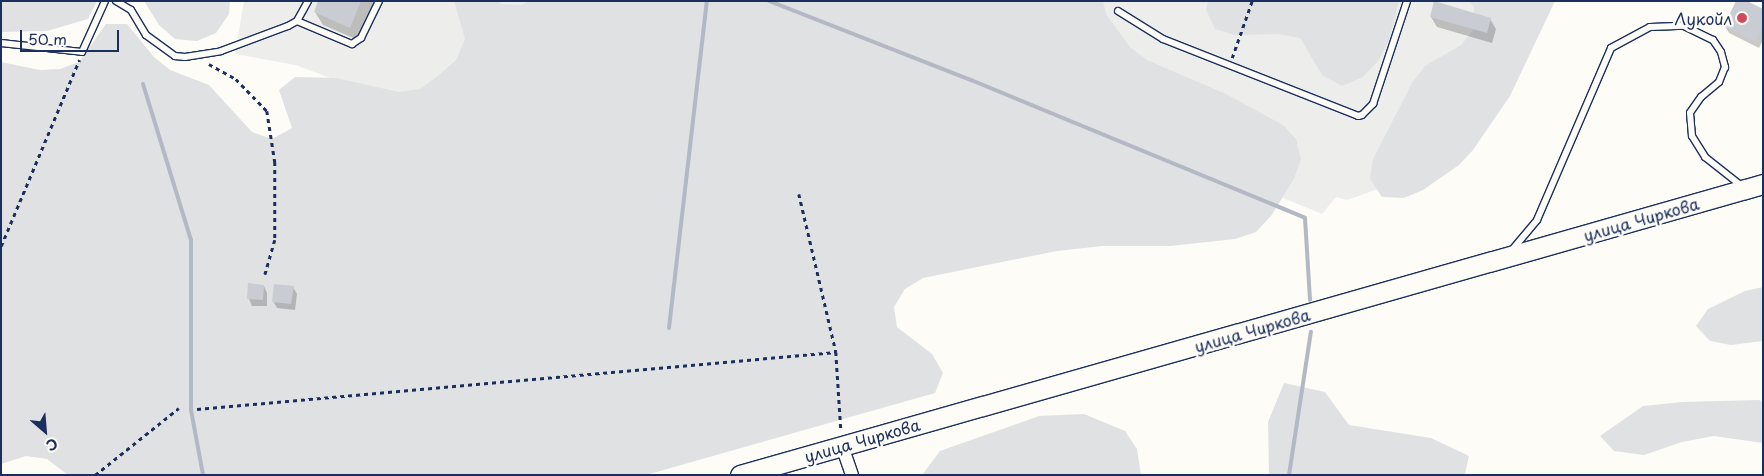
<!DOCTYPE html>
<html>
<head>
<meta charset="utf-8">
<style>
	body { margin:0 }
	#map { position:relative; width:1764px; height:476px; overflow:hidden; background:#fdfcf7; font-family:"Playpen Sans",sans-serif }
	div>[style] { position:absolute }
	[style*='--x'] { left:calc(var(--x)*1px); top:calc(var(--y)*1px); width:calc(var(--w)*1px); rotate:calc(var(--a)*1deg) }
	.built>* { inset:0; background:#edeeec }
	.green>* { inset:0; background:#e0e1e3 }
	.shadow>* { inset:0; background:#0003 }
	.stream>* { height:4px; margin:-2px; padding:0 2px; transform-origin:2px; border-radius:2px; background:#b3b8c5 }
	.building>* { inset:0; background:#c9ccd3 }
	.path>* { height:2.5px; margin-top:-1.25px; transform-origin:0; background:repeating-linear-gradient(90deg,#1b2f5e 0 4px,transparent 0 8px) }
	.roads { filter:drop-shadow(1px 0 #1b2f5e) drop-shadow(-1px 0 #1b2f5e) drop-shadow(0 1px #1b2f5e) drop-shadow(0 -1px #1b2f5e) }
	.lane>* { height:6px; margin:-3px; padding:0 3px; transform-origin:3px; border-radius:3px; background:#fdfcf7 }
	.street>* { height:12px; margin:-6px; padding:0 6px; transform-origin:6px; border-radius:6px; background:#fdfcf7 }
	.primary>* { height:19px; margin:-9.5px; padding:0 9.5px; transform-origin:9.5px; border-radius:9.5px; background:#fdfcf7 }
	.dots>* { width:14px; height:14px; translate:-50% -50%; box-sizing:border-box; border:2px solid #fdfcf7; border-radius:50% }
	span { translate:-50% -50%; white-space:nowrap; text-align:center; line-height:1.15; -webkit-text-stroke:5px #fdfcf7; paint-order:stroke }
	.poi-label { font-size:16px; color:#1b2f5e }
	.right { translate:-100% -50%; text-align:right }
	.street-label { font-size:16px; color:#1b2f5e }
	.frame { position:absolute; inset:0; border:2px solid #1b2f5e; pointer-events:none }
	.north { position:absolute; left:20px; top:406px; width:50px; height:50px; -webkit-text-stroke:4px #fdfcf7; paint-order:stroke; rotate:153deg; font-size:14px; font-weight:700; line-height:20px; text-align:center; color:#1b2f5e }
	.north::after { content:''; display:block; margin:auto; width:18px; height:22px; background:#1b2f5e; clip-path:polygon(50% 0,100% 100%,50% 72%,0 100%) }
	.scale { position:absolute; left:20px; top:30px; width:99px; height:22px; box-sizing:border-box; border:2px solid #1b2f5e; border-top:0; padding-left:6px; font-size:15px; line-height:18px; white-space:nowrap; color:#1b2f5e; -webkit-text-stroke:4px #fdfcf7; paint-order:stroke }
</style>
</head>
<body>
<div id="map">
	<div class="built">
		<div style="clip-path:polygon(244px 1px,665px 1px,572px 170px,296px 65px,235px 54px)"></div>
		<div style="clip-path:polygon(808px 1px,1531px 1px,1401px 181px,1347px 200px,1336px 197px,1322px 214px)"></div>
	</div>
	<div class="green">
		<div style="clip-path:polygon(1px 1px,97px 1px,88px 19px,47px 31px,4px 32px,1px 32px)"></div>
		<div style="clip-path:polygon(144px 1px,230px 1px,229px 14px,216px 33px,197px 41px,175px 39px,159px 25px)"></div>
		<div style="clip-path:polygon(454px 1px,497px 1px,502px 4px,522px 5px,528px 1px,1103px 1px,1106px 14px,1130px 47px,1147px 60px,1226px 94px,1283px 125px,1296px 139px,1301px 159px,1294px 179px,1271px 216px,1256px 232px,1235px 239px,1170px 246px,1102px 246px,1057px 251px,923px 278px,905px 289px,894px 307px,897px 327px,932px 354px,943px 373px,935px 393px,646px 475px,68px 475px,47px 459px,26px 456px,1px 464px,1px 62px,40px 70px,60px 69px,79px 62px,106px 24px,127px 24px,154px 57px,170px 70px,209px 85px,252px 132px,272px 139px,292px 128px,279px 90px,295px 77px,336px 78px,399px 92px,420px 89px,439px 75px,456px 60px,465px 39px)"></div>
		<div style="clip-path:polygon(1208px 1px,1399px 1px,1389px 40px,1378px 61px,1363px 77px,1342px 86px,1322px 75px,1300px 38px,1279px 34px,1235px 35px,1215px 29px,1206px 10px)"></div>
		<div style="clip-path:polygon(1470px 1px,1555px 1px,1510px 96px,1473px 150px,1459px 165px,1423px 190px,1404px 198px,1382px 197px,1370px 179px,1373px 159px,1412px 83px,1425px 66px,1461px 45px,1474px 29px,1474px 8px)"></div>
		<div style="clip-path:polygon(1763px 287px,1763px 341px,1731px 345px,1710px 341px,1696px 326px,1708px 309px,1745px 291px)"></div>
		<div style="clip-path:polygon(1284px 383px,1325px 392px,1349px 425px,1431px 438px,1469px 456px,1465px 474px,1269px 475px,1268px 422px)"></div>
		<div style="clip-path:polygon(1759px 400px,1763px 402px,1763px 443px,1714px 436px,1682px 442px,1644px 455px,1614px 451px,1600px 436px,1643px 406px,1682px 402px)"></div>
		<div style="clip-path:polygon(1084px 414px,1125px 431px,1137px 449px,1141px 475px,922px 475px,940px 451px,1039px 416px)"></div>
	</div>
	<div class="shadow">
		<div style="clip-path:polygon(320px 1px,374px 1px,358px 40px,323px 25px,315px 12px)"></div>
		<div style="clip-path:polygon(1763px 10px,1763px 40px,1759px 48px,1729px 33px,1725px 26px)"></div>
		<div style="clip-path:polygon(1431px 17px,1490px 19px,1496px 29px,1492px 43px,1437px 27px)"></div>
		<div style="clip-path:polygon(264px 286px,267px 293px,267px 306px,252px 306px,249px 299px)"></div>
		<div style="clip-path:polygon(293px 287px,297px 294px,295px 310px,277px 308px,273px 301px)"></div>
	</div>
	<div class="stream">
		<div style="--x:769;--y:1;--w:217;--a:21.4"></div>
		<div style="--x:971;--y:80;--w:361;--a:22.4"></div>
		<div style="--x:1305;--y:218;--w:82;--a:86.5"></div>
		<div style="--x:143;--y:84;--w:163;--a:72.9"></div>
		<div style="--x:191;--y:240;--w:170;--a:90"></div>
		<div style="--x:191;--y:410;--w:66;--a:79.5"></div>
		<div style="--x:669;--y:328;--w:329;--a:-83.4"></div>
		<div style="--x:1289;--y:475;--w:145;--a:-81.3"></div>
	</div>
	<div class="building">
		<div style="clip-path:polygon(318px 1px,361px 1px,350px 28px,314px 12px)"></div>
		<div style="clip-path:polygon(1434px 1px,1491px 18px,1487px 33px,1430px 17px)"></div>
		<div style="clip-path:polygon(1736px 1px,1747px 1px,1763px 9px,1763px 26px,1755px 42px,1724px 26px)"></div>
		<div style="clip-path:polygon(248px 283px,264px 285px,263px 300px,247px 299px)"></div>
		<div style="clip-path:polygon(274px 284px,294px 286px,291px 304px,272px 302px)"></div>
	</div>
	<div class="path">
		<div style="--x:1232;--y:58;--w:60;--a:-70.7"></div>
		<div style="--x:209;--y:64;--w:31;--a:29"></div>
		<div style="--x:236;--y:79;--w:45;--a:45.9"></div>
		<div style="--x:267;--y:111;--w:52;--a:81.1"></div>
		<div style="--x:275;--y:162;--w:78;--a:90"></div>
		<div style="--x:275;--y:240;--w:36;--a:106"></div>
		<div style="--x:799;--y:194;--w:162;--a:76.8"></div>
		<div style="--x:836;--y:352;--w:78;--a:86.3"></div>
		<div style="--x:1;--y:246;--w:202;--a:-67.2"></div>
		<div style="--x:197;--y:409;--w:642;--a:-5.1"></div>
		<div style="--x:95;--y:475;--w:107;--a:-38.6"></div>
	</div>
	<div class="roads">
		<div class="lane">
			<div style="--x:116;--y:1;--w:17;--a:31"></div>
			<div style="--x:131;--y:10;--w:29;--a:59"></div>
			<div style="--x:146;--y:35;--w:36;--a:36"></div>
			<div style="--x:175;--y:56;--w:10;--a:6"></div>
			<div style="--x:185;--y:57;--w:36;--a:-9"></div>
			<div style="--x:221;--y:51;--w:72;--a:-20.5"></div>
			<div style="--x:288;--y:26;--w:10;--a:-29"></div>
			<div style="--x:297;--y:21;--w:23;--a:-61"></div>
			<div style="--x:1118;--y:11;--w:53;--a:31.9"></div>
			<div style="--x:1163;--y:39;--w:210;--a:21.5"></div>
			<div style="--x:1358;--y:116;--w:4;--a:-14"></div>
			<div style="--x:1362;--y:115;--w:16;--a:-45"></div>
			<div style="--x:1373;--y:104;--w:108;--a:-71.7"></div>
			<div style="--x:297;--y:21;--w:60;--a:22.7"></div>
			<div style="--x:352;--y:44;--w:11;--a:-34"></div>
			<div style="--x:361;--y:38;--w:41;--a:-64.1"></div>
			<div style="--x:1;--y:43;--w:81;--a:6.3"></div>
			<div style="--x:82;--y:52;--w:56;--a:-65.7"></div>
			<div style="--x:1512;--y:250;--w:39;--a:-50"></div>
			<div style="--x:1537;--y:220;--w:187;--a:-66.7"></div>
			<div style="--x:1611;--y:48;--w:44;--a:-28.3"></div>
			<div style="--x:1650;--y:27;--w:34;--a:-2"></div>
			<div style="--x:1684;--y:26;--w:32;--a:26"></div>
			<div style="--x:1713;--y:40;--w:14;--a:56"></div>
			<div style="--x:1721;--y:52;--w:16;--a:75"></div>
			<div style="--x:1725;--y:67;--w:16;--a:112"></div>
			<div style="--x:1719;--y:82;--w:23;--a:140"></div>
			<div style="--x:1701;--y:97;--w:19;--a:125"></div>
			<div style="--x:1690;--y:113;--w:23;--a:85"></div>
			<div style="--x:1692;--y:136;--w:25;--a:58"></div>
			<div style="--x:1705;--y:157;--w:48;--a:38.3"></div>
		</div>
		<div class="street">
			<div style="--x:842;--y:446;--w:31;--a:71"></div>
		</div>
		<div class="primary">
			<div style="--x:740;--y:475;--w:1064;--a:-15.88"></div>
		</div>
	</div>
	<div class="dots">
		<div style="left:1742px;top:18px;background:#d1495b"></div>
	</div>
	<div class="poi-label">
		<span class="right" style="left:1732px;top:18px">Лукойл</span>
	</div>
	<div class="street-label">
		<span style="left:1641px;top:219px;rotate:-16deg">улица Чиркова</span>
		<span style="left:1252px;top:330px;rotate:-16deg">улица Чиркова</span>
		<span style="left:862px;top:440px;rotate:-16deg">улица Чиркова</span>
	</div>
	<div class="frame"></div>
	<div class="north">С</div>
	<div class="scale">50 m</div>
</div>
</body>
</html>
